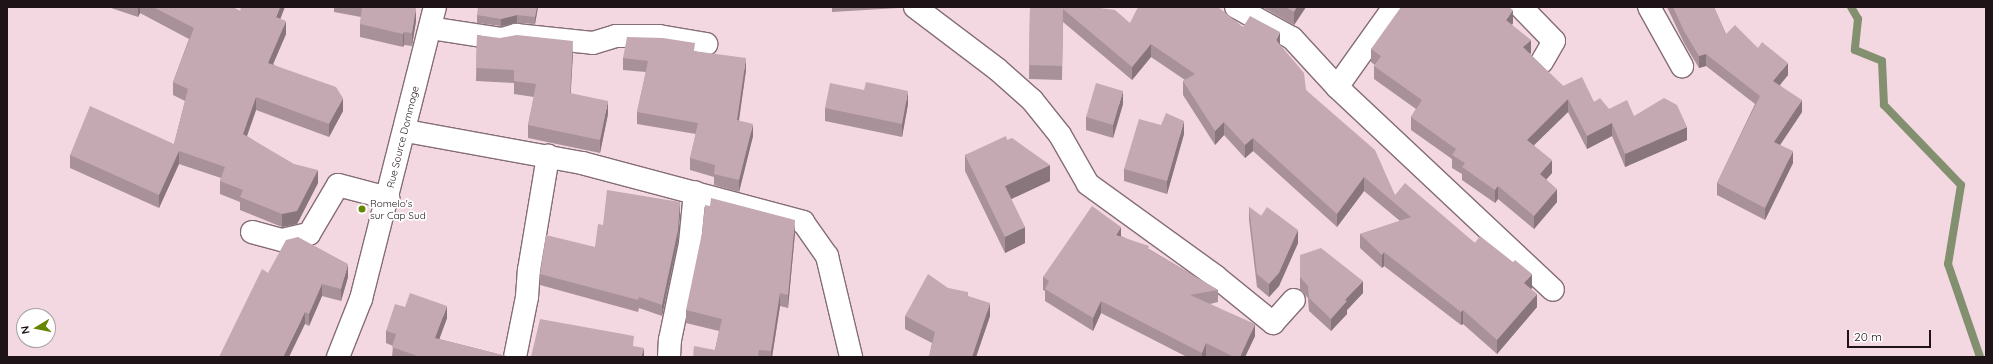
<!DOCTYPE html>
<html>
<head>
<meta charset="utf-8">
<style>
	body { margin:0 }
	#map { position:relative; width:1993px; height:364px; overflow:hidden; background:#f3d8e1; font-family:Quicksand,sans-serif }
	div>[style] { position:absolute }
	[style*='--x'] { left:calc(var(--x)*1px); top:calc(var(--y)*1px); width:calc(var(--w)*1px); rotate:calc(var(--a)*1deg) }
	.stream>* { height:8px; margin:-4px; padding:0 4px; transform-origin:4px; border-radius:4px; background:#83906f }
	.roads { filter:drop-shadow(1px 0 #856d75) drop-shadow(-1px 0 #856d75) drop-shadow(0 1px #856d75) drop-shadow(0 -1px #856d75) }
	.minor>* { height:22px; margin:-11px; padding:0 11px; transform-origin:11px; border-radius:11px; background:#fff }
	.major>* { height:22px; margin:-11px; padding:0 11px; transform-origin:11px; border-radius:11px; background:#fff }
	.wall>* { inset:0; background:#a99199 }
	.shaded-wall>* { inset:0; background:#89767d }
	.building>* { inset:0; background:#c4a9b2 }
	.dots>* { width:11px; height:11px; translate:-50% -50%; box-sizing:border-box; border:2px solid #fff; border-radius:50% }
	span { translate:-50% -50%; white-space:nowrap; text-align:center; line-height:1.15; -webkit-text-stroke:3.5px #fff; paint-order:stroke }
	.street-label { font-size:10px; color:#1e1417 }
	.poi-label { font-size:10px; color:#1e1417 }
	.left { translate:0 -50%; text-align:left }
	.frame { position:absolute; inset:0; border:8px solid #1e1417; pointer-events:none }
	.north { position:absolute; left:16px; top:308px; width:40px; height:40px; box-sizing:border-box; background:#fff; border:1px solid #a5a1a2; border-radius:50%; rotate:260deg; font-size:11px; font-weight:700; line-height:16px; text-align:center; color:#1e1417 }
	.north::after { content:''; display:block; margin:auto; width:14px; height:18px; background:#658601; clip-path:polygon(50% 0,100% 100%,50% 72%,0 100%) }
	.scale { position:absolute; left:1847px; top:330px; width:84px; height:18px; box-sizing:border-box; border:2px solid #1e1417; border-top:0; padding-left:5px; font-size:12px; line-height:14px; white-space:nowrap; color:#1e1417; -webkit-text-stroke:3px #fff; paint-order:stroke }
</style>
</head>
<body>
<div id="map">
	<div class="stream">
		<div style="--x:1851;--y:7;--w:14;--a:60"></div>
		<div style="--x:1858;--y:19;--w:31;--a:96"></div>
		<div style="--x:1855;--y:50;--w:29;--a:22"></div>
		<div style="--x:1882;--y:61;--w:44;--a:87.4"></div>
		<div style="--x:1884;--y:105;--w:111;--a:46.1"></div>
		<div style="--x:1961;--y:185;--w:80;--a:99.3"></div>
		<div style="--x:1948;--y:264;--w:98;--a:71"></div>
	</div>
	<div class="roads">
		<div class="minor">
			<div style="--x:915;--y:7;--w:103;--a:37.1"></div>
			<div style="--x:997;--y:69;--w:47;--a:41.5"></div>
			<div style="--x:1032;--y:100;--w:45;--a:51.3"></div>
			<div style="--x:1060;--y:135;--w:56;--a:60.3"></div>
			<div style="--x:1088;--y:184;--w:157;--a:35.9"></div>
			<div style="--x:1215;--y:276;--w:75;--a:39"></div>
			<div style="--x:1273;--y:323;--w:31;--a:-48"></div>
			<div style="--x:1236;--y:7;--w:64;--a:29"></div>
			<div style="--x:1292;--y:38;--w:67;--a:47.4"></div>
			<div style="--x:1337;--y:87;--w:296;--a:43.2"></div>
			<div style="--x:1521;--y:7;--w:47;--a:45.9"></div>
			<div style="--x:1554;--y:41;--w:24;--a:120"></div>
			<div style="--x:1649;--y:7;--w:68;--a:60.8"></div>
			<div style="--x:430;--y:28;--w:73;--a:8.7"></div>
			<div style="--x:502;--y:39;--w:15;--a:-16"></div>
			<div style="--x:516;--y:35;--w:77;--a:5.9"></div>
			<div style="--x:593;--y:43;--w:24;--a:-17"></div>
			<div style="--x:616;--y:36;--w:43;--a:0"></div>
			<div style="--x:659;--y:36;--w:48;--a:9.7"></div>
			<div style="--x:1337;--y:87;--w:98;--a:-54.5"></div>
			<div style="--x:406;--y:131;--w:179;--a:10.3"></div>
			<div style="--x:582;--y:163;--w:229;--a:14.9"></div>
			<div style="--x:803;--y:222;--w:42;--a:54.8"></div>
			<div style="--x:827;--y:256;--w:104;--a:76.6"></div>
			<div style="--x:252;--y:232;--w:31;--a:15"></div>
			<div style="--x:282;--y:240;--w:28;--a:-13"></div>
			<div style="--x:309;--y:234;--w:57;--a:-59.4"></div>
			<div style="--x:338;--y:185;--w:52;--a:14.6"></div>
			<div style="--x:515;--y:357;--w:61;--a:-78.7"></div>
			<div style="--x:527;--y:297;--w:27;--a:-86"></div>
			<div style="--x:529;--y:270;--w:116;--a:-80.5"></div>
			<div style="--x:669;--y:357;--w:17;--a:-87"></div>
			<div style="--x:670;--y:340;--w:99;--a:-78.3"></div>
			<div style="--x:690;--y:243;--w:51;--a:-84.4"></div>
		</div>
		<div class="major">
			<div style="--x:338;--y:357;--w:62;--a:-68.4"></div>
			<div style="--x:361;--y:299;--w:301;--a:-75.8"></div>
		</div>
	</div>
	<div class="wall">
		<div style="clip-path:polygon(108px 7px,232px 7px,240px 11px,280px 19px,286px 34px,273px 64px,343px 111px,329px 137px,256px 110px,247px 136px,318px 183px,297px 224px,282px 227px,240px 210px,240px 202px,220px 194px,220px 181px,221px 178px,179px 164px,159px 208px,70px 168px,70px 155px,174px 144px,185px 101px,173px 95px,173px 82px,189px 39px,140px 13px,138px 17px)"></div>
		<div style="clip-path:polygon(334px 7px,414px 7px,416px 21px,412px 46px,404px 45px,403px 47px,360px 37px,360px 24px,361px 17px,334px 12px)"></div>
		<div style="clip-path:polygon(538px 7px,535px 24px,517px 23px,501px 26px,477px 23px,477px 15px)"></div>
		<div style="clip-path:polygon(832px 7px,898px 7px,898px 8px,832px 12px)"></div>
		<div style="clip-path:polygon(1030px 7px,1092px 7px,1130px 23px,1243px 27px,1280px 46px,1306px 90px,1395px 195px,1475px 243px,1532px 288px,1531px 289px,1537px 307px,1497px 354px,1463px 324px,1461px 325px,1384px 266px,1382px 268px,1360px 248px,1360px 234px,1400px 221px,1364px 191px,1337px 227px,1253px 151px,1245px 158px,1224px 135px,1215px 145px,1183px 95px,1183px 81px,1185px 80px,1151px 57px,1132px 80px,1063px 22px,1062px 80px,1029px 79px)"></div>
		<div style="clip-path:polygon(1264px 7px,1306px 7px,1294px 25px,1264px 8px)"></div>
		<div style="clip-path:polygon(1667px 7px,1714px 7px,1726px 34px,1758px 48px,1788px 75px,1780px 85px,1802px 112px,1780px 145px,1793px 163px,1765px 220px,1717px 195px,1717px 183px,1755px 104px,1706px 66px,1699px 68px,1684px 43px)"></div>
		<div style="clip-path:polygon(1513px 23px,1512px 25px,1531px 53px,1530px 54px,1563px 86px,1609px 109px,1634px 116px,1687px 140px,1625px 167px,1612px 136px,1587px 149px,1568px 112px,1534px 145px,1552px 173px,1546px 179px,1557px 202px,1534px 229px,1498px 199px,1495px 203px,1462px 180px,1462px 174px,1452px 168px,1452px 159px,1411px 130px,1411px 117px,1416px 109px,1374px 79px,1374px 66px,1375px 65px,1371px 62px,1371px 49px)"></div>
		<div style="clip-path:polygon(477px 35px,573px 53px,570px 94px,608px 114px,600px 153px,528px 138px,528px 125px,534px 97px,514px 94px,514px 83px,476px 81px)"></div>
		<div style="clip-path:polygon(695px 51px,746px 70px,739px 121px,753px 136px,739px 192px,714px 185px,714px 177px,690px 170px,690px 158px,696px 134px,637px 124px,637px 112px,646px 72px,623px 70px,623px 58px)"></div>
		<div style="clip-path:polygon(908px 104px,902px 137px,825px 121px,825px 108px)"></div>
		<div style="clip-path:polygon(1123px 104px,1113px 138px,1086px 130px,1086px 117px)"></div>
		<div style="clip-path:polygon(1184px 134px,1167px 194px,1124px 181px,1124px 169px)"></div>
		<div style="clip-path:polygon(1007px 140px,1050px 181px,1011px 199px,1025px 243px,1005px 253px,965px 171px,965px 155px)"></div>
		<div style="clip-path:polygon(1249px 207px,1298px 243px,1279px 286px,1269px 297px,1257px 287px,1249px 220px)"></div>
		<div style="clip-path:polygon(680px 214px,678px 241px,662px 316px,639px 308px,638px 312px,540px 285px,540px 274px,595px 247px,603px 225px)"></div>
		<div style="clip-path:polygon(795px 233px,788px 308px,780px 306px,772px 357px,693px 357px,715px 350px,719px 331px,686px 323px,686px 310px)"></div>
		<div style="clip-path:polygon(1121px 236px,1149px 249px,1218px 290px,1218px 302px,1210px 304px,1255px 336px,1245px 357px,1208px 357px,1206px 356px,1205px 357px,1187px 357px,1101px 313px,1093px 331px,1045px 301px,1045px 291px,1043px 290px,1043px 277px)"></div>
		<div style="clip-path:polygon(1300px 255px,1363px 293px,1347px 310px,1347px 314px,1331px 331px,1309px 311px,1308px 298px,1300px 290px)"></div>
		<div style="clip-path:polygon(268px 273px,348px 277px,341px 301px,322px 296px,309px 326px,305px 324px)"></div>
		<div style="clip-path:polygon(948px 288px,968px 296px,990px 316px,976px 357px,929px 357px,932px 343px,905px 329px,905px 316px)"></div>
		<div style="clip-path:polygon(405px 307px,447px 318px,439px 339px,510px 357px,392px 357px,393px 346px,386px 343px,386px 331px)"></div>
	</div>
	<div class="shaded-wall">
		<div style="clip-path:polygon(138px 7px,140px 7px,140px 13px,138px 17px)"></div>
		<div style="clip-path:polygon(280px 7px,285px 7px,276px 30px,276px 17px)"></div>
		<div style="clip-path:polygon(537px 7px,538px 7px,535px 24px,535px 17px)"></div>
		<div style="clip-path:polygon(1297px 7px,1306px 7px,1294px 25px,1294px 12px)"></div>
		<div style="clip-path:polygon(416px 8px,416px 21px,412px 46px,412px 33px)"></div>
		<div style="clip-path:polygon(1513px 10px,1513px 23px,1506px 32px,1506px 20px)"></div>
		<div style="clip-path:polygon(517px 15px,517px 23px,501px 26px,501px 19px)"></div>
		<div style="clip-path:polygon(286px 21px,286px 34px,268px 76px,268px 63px)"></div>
		<div style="clip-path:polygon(404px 32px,404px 45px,403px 47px,403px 34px)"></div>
		<div style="clip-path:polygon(1280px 32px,1280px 46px,1276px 40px)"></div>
		<div style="clip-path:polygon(1531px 40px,1531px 53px,1523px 60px,1523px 47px)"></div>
		<div style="clip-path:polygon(573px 41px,573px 53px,570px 106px,570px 93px)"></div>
		<div style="clip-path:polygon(1151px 44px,1151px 57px,1132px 80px,1132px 67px)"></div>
		<div style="clip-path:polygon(1706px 54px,1706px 66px,1699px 68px,1699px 56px)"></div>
		<div style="clip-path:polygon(746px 58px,746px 70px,737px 132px,737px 120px)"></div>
		<div style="clip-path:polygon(1788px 63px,1788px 75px,1773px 93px,1773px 81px)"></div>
		<div style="clip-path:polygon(908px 91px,908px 104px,902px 137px,902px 124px)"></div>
		<div style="clip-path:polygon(1123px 91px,1123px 104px,1113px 138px,1113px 125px)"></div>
		<div style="clip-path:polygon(256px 97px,256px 110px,243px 147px,243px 134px)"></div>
		<div style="clip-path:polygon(343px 98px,343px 111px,329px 137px,329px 124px)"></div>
		<div style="clip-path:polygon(1568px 99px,1568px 112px,1527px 152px,1527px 140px)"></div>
		<div style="clip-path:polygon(1802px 100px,1802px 112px,1774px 154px,1774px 142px)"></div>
		<div style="clip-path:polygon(608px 101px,608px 114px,600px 153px,600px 140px)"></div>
		<div style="clip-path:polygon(1184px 121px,1184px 134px,1167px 194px,1167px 181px)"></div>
		<div style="clip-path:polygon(1224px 122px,1224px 135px,1215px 145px,1215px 131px)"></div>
		<div style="clip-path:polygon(1612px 123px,1612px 136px,1587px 149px,1587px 136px)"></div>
		<div style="clip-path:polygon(753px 124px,753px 136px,739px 192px,739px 180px)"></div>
		<div style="clip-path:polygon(1687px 127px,1687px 140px,1625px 167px,1625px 154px)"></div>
		<div style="clip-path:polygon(1253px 138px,1253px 151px,1245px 158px,1245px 145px)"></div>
		<div style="clip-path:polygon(179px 151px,179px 164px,159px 208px,159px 195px)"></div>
		<div style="clip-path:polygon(1793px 151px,1793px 163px,1765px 220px,1765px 208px)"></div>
		<div style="clip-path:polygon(1552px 160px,1552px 173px,1540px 187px,1540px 174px)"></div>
		<div style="clip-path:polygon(1050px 165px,1050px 181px,1005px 202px,1005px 186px)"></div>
		<div style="clip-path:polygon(318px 170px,318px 183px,297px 224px,282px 227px,282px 214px)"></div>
		<div style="clip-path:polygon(1364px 177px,1364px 191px,1337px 227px,1337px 214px)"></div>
		<div style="clip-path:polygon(1498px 186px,1498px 199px,1495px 203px,1495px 190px)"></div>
		<div style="clip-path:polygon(1557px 189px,1557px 202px,1534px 229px,1534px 216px)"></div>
		<div style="clip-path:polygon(680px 202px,680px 214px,678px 241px,662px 316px,662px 305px)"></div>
		<div style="clip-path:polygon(795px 220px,795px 233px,788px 308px,788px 295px)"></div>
		<div style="clip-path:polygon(1025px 227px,1025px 243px,1005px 253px,1005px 237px)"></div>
		<div style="clip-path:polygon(1121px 227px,1121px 240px,1116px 235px)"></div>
		<div style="clip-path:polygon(1298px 230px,1298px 243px,1279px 286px,1269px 297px,1269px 284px)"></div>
		<div style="clip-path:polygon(1384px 252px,1384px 266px,1382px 268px,1382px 255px)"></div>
		<div style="clip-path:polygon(348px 264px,348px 277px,341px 301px,341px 289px)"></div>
		<div style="clip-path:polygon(1532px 274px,1532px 288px,1524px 296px,1524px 283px)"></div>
		<div style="clip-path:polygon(1363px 281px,1363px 293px,1347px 310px,1347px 314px,1331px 331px,1331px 319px,1345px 300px)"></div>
		<div style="clip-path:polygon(322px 284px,322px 296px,309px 326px,309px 314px)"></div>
		<div style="clip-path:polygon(780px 293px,780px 306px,772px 357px,771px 357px,771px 351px)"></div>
		<div style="clip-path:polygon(1537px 294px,1537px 307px,1497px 354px,1497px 340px)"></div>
		<div style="clip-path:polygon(1101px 301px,1101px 313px,1093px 331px,1093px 318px)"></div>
		<div style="clip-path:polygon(990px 303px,990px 316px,976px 357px,972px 357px)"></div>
		<div style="clip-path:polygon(447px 306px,447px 318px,435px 351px,435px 338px)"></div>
		<div style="clip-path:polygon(1463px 310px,1463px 324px,1461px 325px,1461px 312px)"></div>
		<div style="clip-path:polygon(305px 312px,305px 324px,289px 357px,283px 357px)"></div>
		<div style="clip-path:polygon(1255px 324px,1255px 336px,1245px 357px,1240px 357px)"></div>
		<div style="clip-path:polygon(1206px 343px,1206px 356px,1205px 357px,1202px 357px,1202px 353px)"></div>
		<div style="clip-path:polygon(644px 348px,644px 357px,641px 357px)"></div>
	</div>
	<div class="building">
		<div style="clip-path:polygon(153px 7px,232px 7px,240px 11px,241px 7px,280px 7px,276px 17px,286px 21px,268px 63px,336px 87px,343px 98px,329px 124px,256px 97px,243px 134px,294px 164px,318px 170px,297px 211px,282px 214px,240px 197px,243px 190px,220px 181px,225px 167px,179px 151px,159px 195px,70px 155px,90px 106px,174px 144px,188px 89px,173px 82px,194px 28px)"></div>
		<div style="clip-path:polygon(362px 7px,414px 7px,416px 8px,412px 33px,404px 32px,403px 34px,360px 24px)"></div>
		<div style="clip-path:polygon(478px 7px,537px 7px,535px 17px,517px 15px,501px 19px,477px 15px)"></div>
		<div style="clip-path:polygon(1030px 7px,1092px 7px,1115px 10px,1130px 23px,1138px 7px,1218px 7px,1243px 27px,1250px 16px,1280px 32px,1276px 40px,1304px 73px,1306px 90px,1375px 150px,1395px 195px,1405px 183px,1475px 243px,1480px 236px,1513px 262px,1515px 260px,1532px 274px,1524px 283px,1537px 294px,1497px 340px,1463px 310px,1461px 312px,1384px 252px,1382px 255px,1360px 234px,1411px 217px,1364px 177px,1337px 214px,1253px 138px,1245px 145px,1224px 122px,1215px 131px,1183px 81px,1195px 74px,1151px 44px,1132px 67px,1063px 9px,1062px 66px,1029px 65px)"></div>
		<div style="clip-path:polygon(1285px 7px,1297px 7px,1294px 12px)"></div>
		<div style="clip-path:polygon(1401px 7px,1509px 7px,1513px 10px,1506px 20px,1531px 40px,1523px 47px,1563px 86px,1582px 77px,1594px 102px,1600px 98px,1609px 109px,1627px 100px,1634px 116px,1664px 98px,1677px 105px,1687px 127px,1625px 154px,1612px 123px,1587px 136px,1568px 99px,1527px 140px,1552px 160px,1540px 174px,1557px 189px,1534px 216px,1498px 186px,1495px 190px,1462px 167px,1465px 163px,1452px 155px,1456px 149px,1411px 117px,1422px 100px,1374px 66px,1381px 56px,1371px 49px)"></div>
		<div style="clip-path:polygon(1673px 7px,1714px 7px,1726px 34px,1735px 25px,1758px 48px,1762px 42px,1788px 63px,1773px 81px,1802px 100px,1774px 142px,1793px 151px,1765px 208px,1717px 183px,1760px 96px,1706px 54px,1699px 56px,1684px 31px)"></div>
		<div style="clip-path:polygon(477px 35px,500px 38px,517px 35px,573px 41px,570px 93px,608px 101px,600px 140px,528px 125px,536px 84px,514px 81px,514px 70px,476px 68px)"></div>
		<div style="clip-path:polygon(627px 37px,663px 38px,695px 43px,694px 51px,746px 58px,737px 120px,753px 124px,739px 180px,714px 174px,715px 165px,690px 158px,698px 123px,637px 112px,648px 61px,623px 58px)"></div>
		<div style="clip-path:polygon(866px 82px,908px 91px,902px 124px,825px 108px,830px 83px,864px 90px)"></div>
		<div style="clip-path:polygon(1096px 83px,1123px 91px,1113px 125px,1086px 117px)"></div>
		<div style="clip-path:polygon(1166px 113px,1184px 121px,1167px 181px,1124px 169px,1139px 119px,1161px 125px)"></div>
		<div style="clip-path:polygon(1006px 136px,1007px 140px,1012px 138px,1050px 165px,1005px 186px,1025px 227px,1005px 237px,965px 155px)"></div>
		<div style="clip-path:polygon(607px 190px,680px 202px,678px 230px,662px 305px,639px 297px,638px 300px,540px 274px,546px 235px,595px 247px,598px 224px,603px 225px)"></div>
		<div style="clip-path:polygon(711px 198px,795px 220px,788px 295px,780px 293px,771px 351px,759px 350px,758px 357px,693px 357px,694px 346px,715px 350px,722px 319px,686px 310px,702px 233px,705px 205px,710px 206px)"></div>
		<div style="clip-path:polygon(1092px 206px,1121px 227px,1116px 235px,1149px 246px,1148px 249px,1218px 290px,1190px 295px,1255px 324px,1240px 357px,1234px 357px,1206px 343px,1202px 353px,1101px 301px,1093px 318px,1045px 289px,1049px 281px,1043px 277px)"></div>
		<div style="clip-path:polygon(1249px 207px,1261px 216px,1267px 207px,1298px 230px,1279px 273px,1269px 284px,1257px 274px)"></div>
		<div style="clip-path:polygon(298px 237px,348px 264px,341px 289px,322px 284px,309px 314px,305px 312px,283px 357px,219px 357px,262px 269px,268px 273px,286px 240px)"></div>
		<div style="clip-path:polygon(1321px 248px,1363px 281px,1345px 300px,1347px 301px,1331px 319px,1309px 298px,1308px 286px,1300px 277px,1300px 255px)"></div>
		<div style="clip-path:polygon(928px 274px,948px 288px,968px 292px,968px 296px,990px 303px,972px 357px,929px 357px,935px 332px,905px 316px)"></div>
		<div style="clip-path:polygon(410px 293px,447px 306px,435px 338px,510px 357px,420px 357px,392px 347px,396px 334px,386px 331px,395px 304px,405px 307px)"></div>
		<div style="clip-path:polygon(540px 319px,634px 336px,633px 346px,644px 348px,641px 357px,531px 357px)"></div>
	</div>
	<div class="dots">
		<div style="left:362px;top:209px;background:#658601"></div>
	</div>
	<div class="street-label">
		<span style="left:403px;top:137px;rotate:-76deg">Rue Source Dommage</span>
	</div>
	<div class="poi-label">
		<span class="left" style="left:370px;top:209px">Romelo's<br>sur Cap Sud</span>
	</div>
	<div class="frame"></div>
	<div class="north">N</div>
	<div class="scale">20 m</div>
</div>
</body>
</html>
